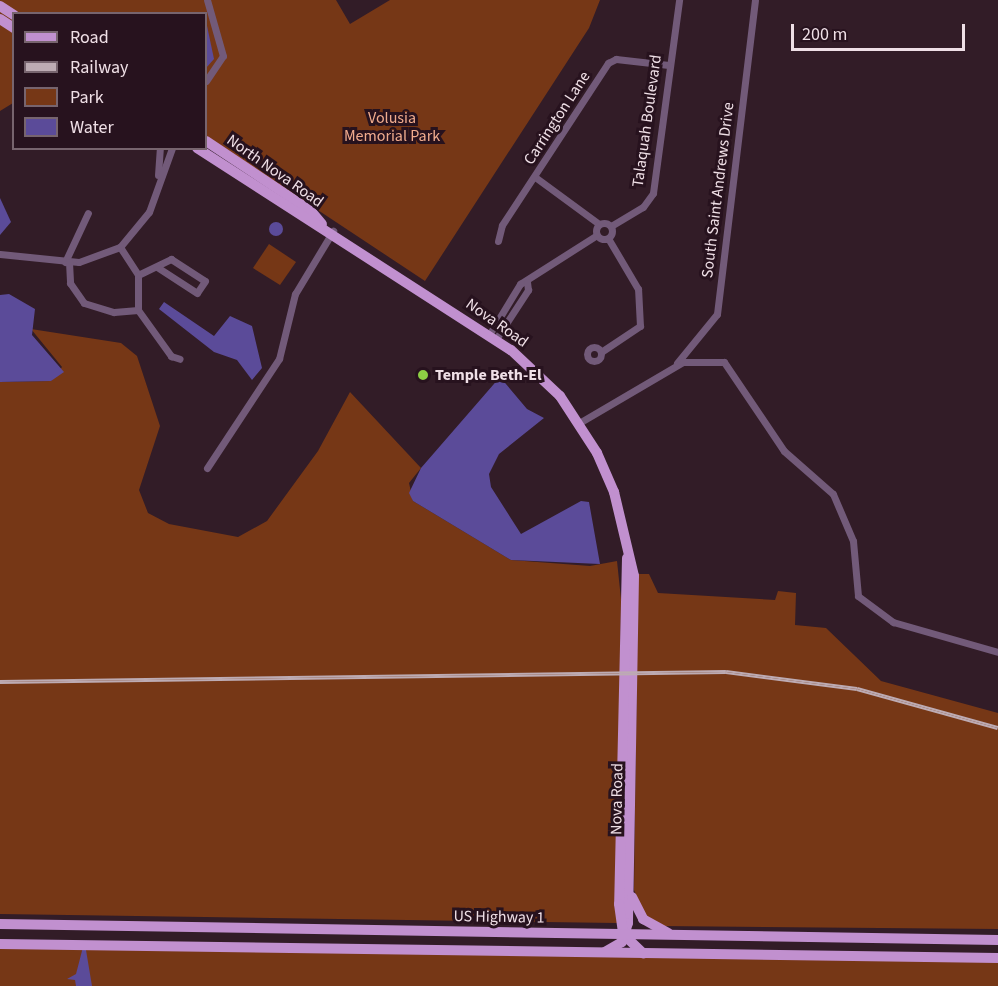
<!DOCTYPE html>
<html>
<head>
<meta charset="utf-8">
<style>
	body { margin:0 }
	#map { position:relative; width:998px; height:986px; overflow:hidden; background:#321c27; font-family:"Source Sans 3",sans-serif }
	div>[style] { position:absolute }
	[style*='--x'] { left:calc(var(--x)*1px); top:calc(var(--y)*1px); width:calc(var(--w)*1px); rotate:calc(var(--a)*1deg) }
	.green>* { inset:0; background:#763716 }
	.water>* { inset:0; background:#5b4b99 }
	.round { border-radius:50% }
	.street>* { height:7px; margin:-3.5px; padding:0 3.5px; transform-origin:3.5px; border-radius:3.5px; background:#725a79 }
	.street>.ring { margin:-3.5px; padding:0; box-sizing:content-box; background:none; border:7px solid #725a79; border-radius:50% }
	.primary>* { height:10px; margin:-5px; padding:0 5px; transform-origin:5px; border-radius:5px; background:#c190cf }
	.rail>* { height:4px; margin-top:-2px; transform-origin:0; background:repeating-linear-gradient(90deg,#27121e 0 4.5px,#bdabb3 0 9px); box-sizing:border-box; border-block:2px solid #bdabb3 }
	.dots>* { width:16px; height:16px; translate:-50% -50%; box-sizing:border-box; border:3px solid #27121e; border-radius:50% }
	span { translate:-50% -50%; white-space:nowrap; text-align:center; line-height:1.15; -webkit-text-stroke:6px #27121e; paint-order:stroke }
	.park-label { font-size:16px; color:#f1ac8e }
	.street-label { font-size:16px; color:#efdfe6 }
	.poi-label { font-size:16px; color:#efdfe6; font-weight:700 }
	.left { translate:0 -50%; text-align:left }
	.legend { position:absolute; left:12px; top:12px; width:195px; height:138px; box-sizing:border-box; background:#27121e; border:2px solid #77646e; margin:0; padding:8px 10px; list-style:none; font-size:18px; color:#efdfe6 }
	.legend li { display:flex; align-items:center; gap:12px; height:30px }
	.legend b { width:30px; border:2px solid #77646e }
	.scale { position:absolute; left:791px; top:24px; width:174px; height:27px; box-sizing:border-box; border:3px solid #efdfe6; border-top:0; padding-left:8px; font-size:18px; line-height:21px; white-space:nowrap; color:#efdfe6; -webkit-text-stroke:4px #27121e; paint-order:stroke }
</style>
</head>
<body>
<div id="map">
	<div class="green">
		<div style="clip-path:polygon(0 0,336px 0,350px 24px,390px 0,600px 0,589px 28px,425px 281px,206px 136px,206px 14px,14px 14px,13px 103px,0 111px)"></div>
		<div style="clip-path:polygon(269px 244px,296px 262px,280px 285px,253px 268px)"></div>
		<div style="clip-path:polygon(31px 329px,121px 343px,137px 356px,160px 426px,139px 490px,148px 513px,169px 524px,238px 537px,267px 521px,318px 451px,350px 392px,421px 468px,409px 483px,413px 501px,511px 560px,590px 566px,617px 561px,621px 599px,617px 923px,0 914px,0 382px,51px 381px,62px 367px)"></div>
		<div style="clip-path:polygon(638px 574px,649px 574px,658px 593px,775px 600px,778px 591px,796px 593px,795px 625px,826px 628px,881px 681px,998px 713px,998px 929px,660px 926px,645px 917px,634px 890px)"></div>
		<div style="clip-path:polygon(0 944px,998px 958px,998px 986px,0 986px)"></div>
	</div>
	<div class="water">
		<div style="clip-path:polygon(206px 21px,214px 59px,206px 68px)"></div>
		<div style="clip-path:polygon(0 198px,11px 222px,0 235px)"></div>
		<div class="round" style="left:269px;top:222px;width:14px;height:14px"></div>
		<div style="clip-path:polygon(9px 294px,35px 309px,32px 335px,64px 372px,51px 381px,0 382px,0 295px)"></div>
		<div style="clip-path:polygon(164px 302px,214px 336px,230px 316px,252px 326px,262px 368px,252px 380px,237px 360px,214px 352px,159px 309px)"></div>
		<div style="clip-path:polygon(500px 377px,527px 409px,544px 418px,499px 454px,489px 474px,491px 487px,521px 534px,581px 501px,589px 502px,600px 564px,511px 560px,413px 501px,409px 493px,421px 468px)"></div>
		<div style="clip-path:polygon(83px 947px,86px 950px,92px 986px,76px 986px,75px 980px,67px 979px,76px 974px)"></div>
	</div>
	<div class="street">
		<div style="--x:206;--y:81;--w:30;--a:-56"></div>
		<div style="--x:223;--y:56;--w:58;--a:-105.9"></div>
		<div style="--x:158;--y:175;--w:27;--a:-86"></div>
		<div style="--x:535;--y:177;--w:79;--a:36.3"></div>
		<div class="ring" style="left:596px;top:223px;width:9px;height:9px"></div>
		<div style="--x:611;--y:226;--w:37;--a:-31"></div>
		<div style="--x:643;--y:207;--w:17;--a:-54"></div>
		<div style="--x:653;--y:193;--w:195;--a:-82.3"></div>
		<div style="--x:498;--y:241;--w:16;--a:-76"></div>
		<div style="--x:502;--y:225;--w:194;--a:-56.8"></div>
		<div style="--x:608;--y:63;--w:9;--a:-27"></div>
		<div style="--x:616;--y:59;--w:53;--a:6.5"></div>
		<div style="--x:120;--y:247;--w:33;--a:57"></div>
		<div style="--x:138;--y:275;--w:35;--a:90"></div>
		<div style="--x:138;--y:310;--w:57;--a:54.3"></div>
		<div style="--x:171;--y:356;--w:9;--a:18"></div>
		<div style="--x:0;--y:254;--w:79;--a:5.8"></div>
		<div style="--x:79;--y:262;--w:44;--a:-20.1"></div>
		<div style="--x:120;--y:247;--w:45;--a:-50.4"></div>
		<div style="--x:149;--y:212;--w:68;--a:-70.2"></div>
		<div style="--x:65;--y:262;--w:54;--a:-64.9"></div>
		<div style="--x:69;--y:262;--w:21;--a:87"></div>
		<div style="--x:70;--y:283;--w:24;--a:55"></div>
		<div style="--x:84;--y:303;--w:31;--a:17"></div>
		<div style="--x:114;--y:312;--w:24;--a:-5"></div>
		<div style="--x:138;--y:275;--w:37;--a:-26"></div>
		<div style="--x:171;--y:259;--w:40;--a:32.9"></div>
		<div style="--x:205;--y:281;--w:14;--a:124"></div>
		<div style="--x:197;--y:293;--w:48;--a:-147"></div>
		<div style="--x:489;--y:335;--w:60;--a:-58.7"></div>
		<div style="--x:520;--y:284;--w:91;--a:-32.5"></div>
		<div style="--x:496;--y:339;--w:59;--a:-56.9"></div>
		<div style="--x:528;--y:290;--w:8;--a:-97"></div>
		<div class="ring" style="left:587px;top:347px;width:7px;height:7px"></div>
		<div style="--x:601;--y:352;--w:47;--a:-33.7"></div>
		<div style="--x:640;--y:326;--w:37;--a:-93"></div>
		<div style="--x:638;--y:289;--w:59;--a:-120.5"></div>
		<div style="--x:677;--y:363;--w:63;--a:-50.8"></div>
		<div style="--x:717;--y:314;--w:316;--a:-83.1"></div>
		<div style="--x:579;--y:423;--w:121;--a:-30.4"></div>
		<div style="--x:683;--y:362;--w:41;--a:0"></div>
		<div style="--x:724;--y:362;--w:107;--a:56"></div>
		<div style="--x:784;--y:451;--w:65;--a:41.3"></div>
		<div style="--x:833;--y:494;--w:51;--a:66.9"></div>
		<div style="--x:853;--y:541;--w:55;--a:84.8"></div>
		<div style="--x:858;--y:596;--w:44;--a:36.6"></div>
		<div style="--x:893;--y:622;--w:109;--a:15.9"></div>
		<div style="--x:207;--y:468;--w:131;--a:-56.6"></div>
		<div style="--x:279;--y:359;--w:67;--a:-76.2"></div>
		<div style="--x:295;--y:294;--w:74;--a:-58.9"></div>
	</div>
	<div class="primary">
		<div style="--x:0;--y:6;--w:17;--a:33"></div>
		<div style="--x:0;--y:19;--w:17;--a:33"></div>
		<div style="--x:206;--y:141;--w:126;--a:33.7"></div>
		<div style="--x:311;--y:211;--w:17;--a:50"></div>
		<div style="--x:197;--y:148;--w:373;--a:32.8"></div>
		<div style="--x:511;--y:350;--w:67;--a:43.2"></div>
		<div style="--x:560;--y:396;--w:68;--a:57"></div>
		<div style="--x:597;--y:453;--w:43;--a:66.4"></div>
		<div style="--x:614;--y:492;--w:86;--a:76.6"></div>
		<div style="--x:634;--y:576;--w:347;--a:91"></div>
		<div style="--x:628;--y:923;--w:20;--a:108"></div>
		<div style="--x:622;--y:942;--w:20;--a:150"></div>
		<div style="--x:627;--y:558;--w:346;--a:91.3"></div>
		<div style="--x:619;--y:904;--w:30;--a:82"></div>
		<div style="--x:623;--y:934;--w:28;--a:44"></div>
		<div style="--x:632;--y:897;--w:25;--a:63"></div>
		<div style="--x:643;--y:919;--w:29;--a:29"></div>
		<div style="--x:0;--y:924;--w:998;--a:0.92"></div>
		<div style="--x:0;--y:944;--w:998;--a:0.8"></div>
	</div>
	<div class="rail">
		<div style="--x:0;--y:682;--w:726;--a:-0.79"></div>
		<div style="--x:726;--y:672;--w:132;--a:7.4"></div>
		<div style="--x:857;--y:689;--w:146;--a:15.5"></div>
	</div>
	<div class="dots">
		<div style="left:423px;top:375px;background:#8dce44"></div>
	</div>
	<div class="park-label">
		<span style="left:392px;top:127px">Volusia<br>Memorial Park</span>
	</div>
	<div class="street-label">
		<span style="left:557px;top:118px;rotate:-57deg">Carrington Lane</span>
		<span style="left:647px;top:121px;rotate:-82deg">Talaquah Boulevard</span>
		<span style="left:275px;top:171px;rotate:35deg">North Nova Road</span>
		<span style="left:718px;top:190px;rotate:-83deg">South Saint Andrews Drive</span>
		<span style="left:497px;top:323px;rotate:35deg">Nova Road</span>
		<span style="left:617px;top:799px;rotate:-89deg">Nova Road</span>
		<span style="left:499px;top:917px;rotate:1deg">US Highway 1</span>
	</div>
	<div class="poi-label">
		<span class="left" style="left:435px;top:375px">Temple Beth-El</span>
	</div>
	<ul class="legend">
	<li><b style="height:8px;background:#c190cf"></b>Road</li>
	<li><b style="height:8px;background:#bdabb3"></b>Railway</li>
	<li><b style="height:16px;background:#763716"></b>Park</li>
	<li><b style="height:16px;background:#5b4b99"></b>Water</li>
	</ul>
	<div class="scale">200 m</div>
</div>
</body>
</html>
